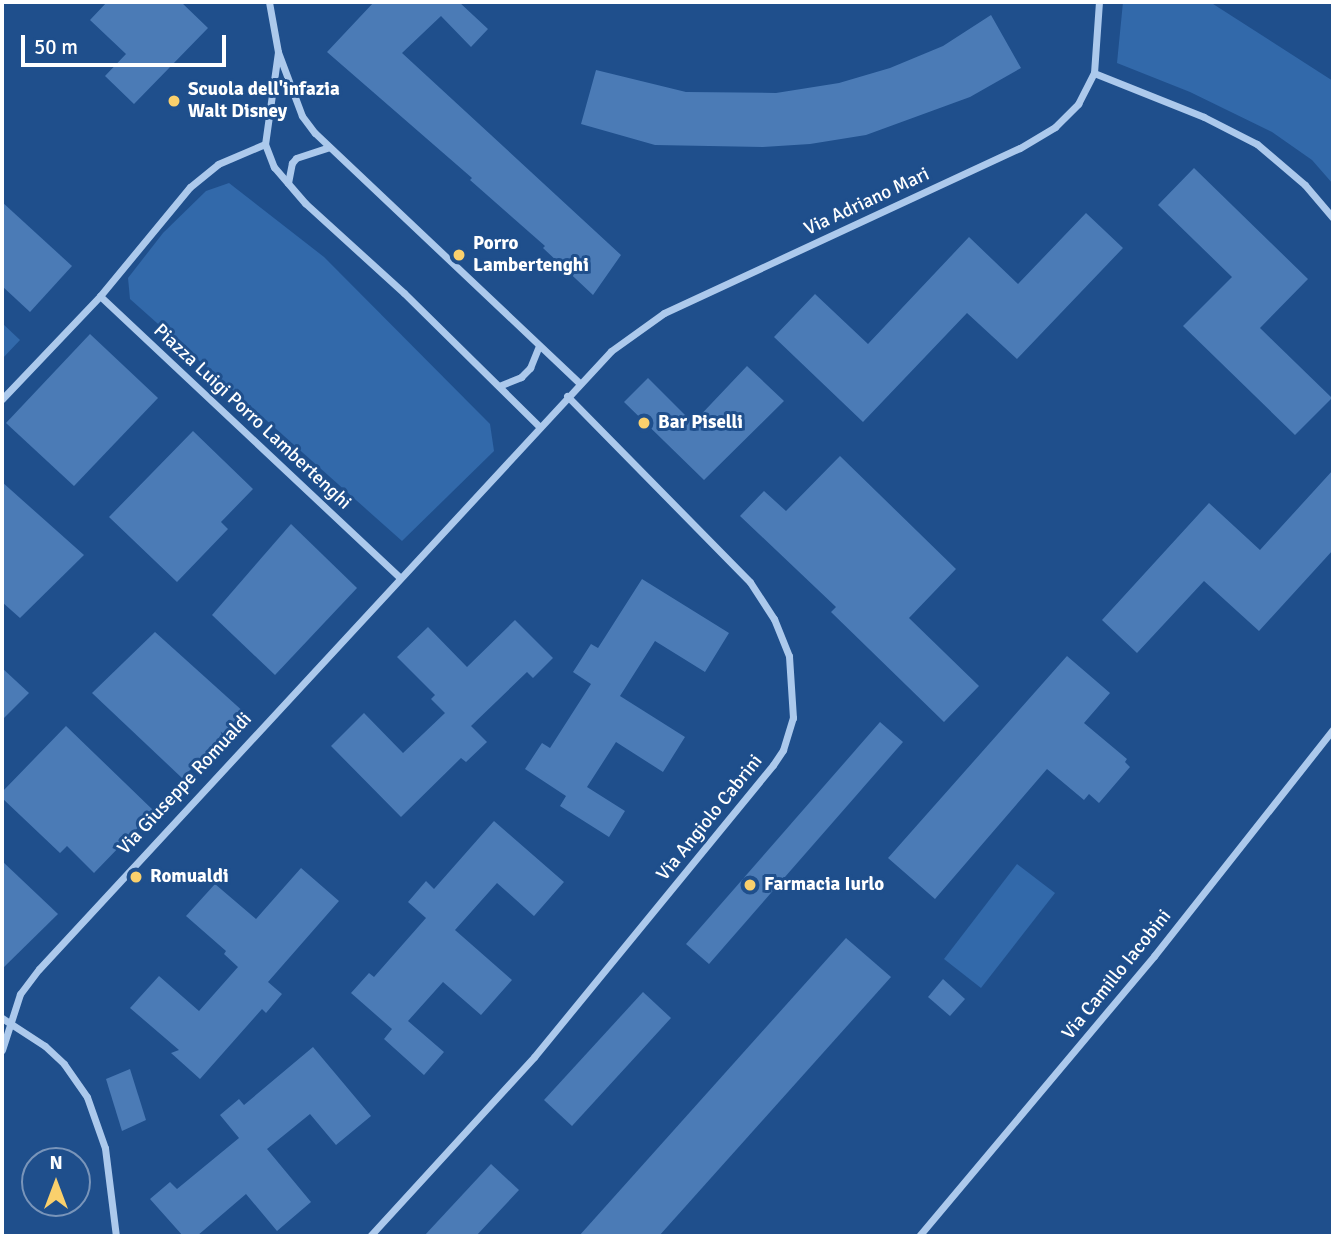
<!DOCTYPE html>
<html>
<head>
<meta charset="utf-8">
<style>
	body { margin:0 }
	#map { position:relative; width:1335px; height:1238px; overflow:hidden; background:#1f4f8c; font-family:Signika,sans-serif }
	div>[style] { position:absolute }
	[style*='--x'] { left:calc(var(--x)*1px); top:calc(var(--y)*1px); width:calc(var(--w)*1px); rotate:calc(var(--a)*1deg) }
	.green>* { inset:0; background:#3269aa }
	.building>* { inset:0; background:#4b7bb6 }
	.minor>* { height:7px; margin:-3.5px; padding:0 3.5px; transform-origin:3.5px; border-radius:3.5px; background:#acc9ec }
	.dots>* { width:19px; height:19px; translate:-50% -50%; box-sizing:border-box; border:4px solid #1f4f8c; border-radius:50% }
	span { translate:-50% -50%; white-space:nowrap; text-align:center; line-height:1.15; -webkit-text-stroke:6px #1f4f8c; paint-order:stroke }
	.poi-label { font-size:19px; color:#fff; font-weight:700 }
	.left { translate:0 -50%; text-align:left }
	.street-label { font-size:19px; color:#fff }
	.frame { position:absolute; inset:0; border:4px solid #fff; pointer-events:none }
	.north { position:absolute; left:21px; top:1147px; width:70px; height:70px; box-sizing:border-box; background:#1f4f8c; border:2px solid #7995ba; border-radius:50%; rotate:0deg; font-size:19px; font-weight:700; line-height:28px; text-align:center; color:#fff }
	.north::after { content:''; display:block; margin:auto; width:24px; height:32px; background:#fad06c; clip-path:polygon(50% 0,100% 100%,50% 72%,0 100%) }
	.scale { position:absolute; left:21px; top:35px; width:205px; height:32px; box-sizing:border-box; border:4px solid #fff; border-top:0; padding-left:9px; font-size:21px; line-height:24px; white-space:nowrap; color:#fff; -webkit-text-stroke:5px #1f4f8c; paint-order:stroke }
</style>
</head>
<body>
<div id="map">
	<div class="green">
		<div style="clip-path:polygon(1123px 2px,1210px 2px,1333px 81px,1333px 184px,1312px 160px,1272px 132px,1190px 92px,1117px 63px)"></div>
		<div style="clip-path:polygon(229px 183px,324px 257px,490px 424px,494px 451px,402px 541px,130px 299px,128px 278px,163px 233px,206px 191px)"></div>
		<div style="clip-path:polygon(2px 323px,20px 340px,2px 359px)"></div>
		<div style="clip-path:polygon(1017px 864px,1055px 893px,981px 988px,944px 959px)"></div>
	</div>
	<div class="building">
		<div style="clip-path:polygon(107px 2px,181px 2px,208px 28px,134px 104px,105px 76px,126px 54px,90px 20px)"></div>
		<div style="clip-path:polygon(374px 2px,459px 2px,488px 29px,471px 47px,441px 16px,402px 53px,621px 255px,593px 295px,543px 248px,545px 246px,470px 180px,472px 178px,327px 52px)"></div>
		<div style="clip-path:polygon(991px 15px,1021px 68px,970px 97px,866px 135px,810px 144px,763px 147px,655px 145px,581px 124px,596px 70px,686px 92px,776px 93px,839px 83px,890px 68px,943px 46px)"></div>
		<div style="clip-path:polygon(1194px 168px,1308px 279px,1260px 328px,1332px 398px,1295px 435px,1183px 326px,1232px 277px,1158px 205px)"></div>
		<div style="clip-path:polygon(2px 202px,72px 266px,30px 312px,2px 286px)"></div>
		<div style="clip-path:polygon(1086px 213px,1123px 248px,1017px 359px,967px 313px,863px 422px,774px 337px,815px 294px,868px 344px,969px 237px,1018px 284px)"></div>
		<div style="clip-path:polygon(90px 334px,158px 398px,74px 486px,6px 423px)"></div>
		<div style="clip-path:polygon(747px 366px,784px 401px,704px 480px,624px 402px,648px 378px,693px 423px)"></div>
		<div style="clip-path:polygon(193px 431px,253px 489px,221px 522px,228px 529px,177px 582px,109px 517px)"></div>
		<div style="clip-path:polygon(840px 456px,956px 569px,909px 618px,979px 686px,944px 722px,831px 612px,836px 607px,740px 516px,764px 491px,786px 511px)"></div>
		<div style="clip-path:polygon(1333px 470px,1333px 550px,1259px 631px,1204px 581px,1137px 653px,1102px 620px,1209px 503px,1260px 550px)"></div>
		<div style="clip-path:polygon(2px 482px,84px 555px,20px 618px,2px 602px)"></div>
		<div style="clip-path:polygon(291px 524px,357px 588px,275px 675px,212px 615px)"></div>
		<div style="clip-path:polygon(642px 579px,729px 633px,705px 672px,655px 641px,620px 696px,685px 737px,663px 772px,616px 742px,587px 787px,625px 811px,609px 837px,560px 806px,566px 796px,525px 769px,542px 743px,550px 748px,591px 684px,573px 672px,591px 644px,598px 648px)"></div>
		<div style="clip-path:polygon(515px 620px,553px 658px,533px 678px,527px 672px,471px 726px,487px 742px,466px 762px,461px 758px,401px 817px,331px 746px,364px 713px,403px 753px,445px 713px,431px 699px,435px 695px,397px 657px,428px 627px,467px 667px)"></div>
		<div style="clip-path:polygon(155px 632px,246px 714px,182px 778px,92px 693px)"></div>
		<div style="clip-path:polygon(1067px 656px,1110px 693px,1084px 723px,1127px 759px,1125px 762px,1130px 767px,1099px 803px,1089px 794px,1084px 800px,1047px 769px,935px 899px,888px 858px)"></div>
		<div style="clip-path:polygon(2px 668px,29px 693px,2px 720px)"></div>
		<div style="clip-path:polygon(880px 722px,903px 742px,709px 964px,686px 944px)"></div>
		<div style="clip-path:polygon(66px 726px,154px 811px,94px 873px,67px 846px,60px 853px,2px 798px,2px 792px)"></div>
		<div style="clip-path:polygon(494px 821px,564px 882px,534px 916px,497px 883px,455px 930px,512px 980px,481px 1015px,443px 982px,408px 1021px,444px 1052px,424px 1075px,384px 1039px,392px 1029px,351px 993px,369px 973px,374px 977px,426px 918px,408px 902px,426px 881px,434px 889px)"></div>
		<div style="clip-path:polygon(2px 861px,58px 914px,2px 969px)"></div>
		<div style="clip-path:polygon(301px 868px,339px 901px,268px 982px,282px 994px,266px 1013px,262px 1009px,200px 1079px,171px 1053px,179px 1050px,130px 1008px,159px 976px,199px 1011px,238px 967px,224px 954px,226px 951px,186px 916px,215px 884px,256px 919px)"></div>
		<div style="clip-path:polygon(846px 938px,891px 977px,659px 1236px,579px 1236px)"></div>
		<div style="clip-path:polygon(943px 979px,965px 999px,950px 1016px,928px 997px)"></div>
		<div style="clip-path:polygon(643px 992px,671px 1018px,572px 1126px,544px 1100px)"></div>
		<div style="clip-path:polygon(313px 1047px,371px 1116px,336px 1145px,310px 1114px,267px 1149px,311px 1202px,277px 1231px,246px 1194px,197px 1236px,183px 1236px,150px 1199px,170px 1182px,177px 1189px,239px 1138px,220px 1115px,239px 1099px,244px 1105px)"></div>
		<div style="clip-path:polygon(130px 1069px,146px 1120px,122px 1131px,106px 1079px)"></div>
		<div style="clip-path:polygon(491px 1164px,519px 1190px,476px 1236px,424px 1236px)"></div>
	</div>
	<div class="minor">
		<div style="--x:269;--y:2;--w:51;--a:79.8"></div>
		<div style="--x:278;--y:52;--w:93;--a:98"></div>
		<div style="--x:265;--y:144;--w:25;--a:69"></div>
		<div style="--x:274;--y:167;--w:48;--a:49.3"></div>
		<div style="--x:305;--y:203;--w:134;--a:42.3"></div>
		<div style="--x:404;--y:293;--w:190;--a:44.6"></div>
		<div style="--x:278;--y:52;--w:68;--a:69.4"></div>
		<div style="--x:302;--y:116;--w:21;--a:53"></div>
		<div style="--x:315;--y:133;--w:364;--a:43.4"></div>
		<div style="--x:1094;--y:73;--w:118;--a:21.8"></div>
		<div style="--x:1204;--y:117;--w:59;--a:27"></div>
		<div style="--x:1257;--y:144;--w:63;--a:40.5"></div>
		<div style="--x:1305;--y:185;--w:43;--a:49.7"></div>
		<div style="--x:288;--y:183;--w:20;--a:-79"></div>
		<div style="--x:292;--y:163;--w:6;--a:-51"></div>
		<div style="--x:296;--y:158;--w:35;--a:-18"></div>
		<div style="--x:100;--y:296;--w:410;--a:43.2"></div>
		<div style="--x:499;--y:386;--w:24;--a:-22"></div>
		<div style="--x:521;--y:377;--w:13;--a:-45"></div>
		<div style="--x:530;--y:368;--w:24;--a:-68"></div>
		<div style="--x:2;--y:399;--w:142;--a:-46.4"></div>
		<div style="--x:100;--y:296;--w:141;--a:-50.5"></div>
		<div style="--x:190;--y:187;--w:36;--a:-39"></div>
		<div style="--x:218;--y:164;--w:51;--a:-23.1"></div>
		<div style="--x:2;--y:1018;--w:51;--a:33.1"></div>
		<div style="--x:45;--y:1046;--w:26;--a:43"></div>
		<div style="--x:64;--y:1064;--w:40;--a:55.1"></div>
		<div style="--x:87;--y:1097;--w:54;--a:70.6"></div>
		<div style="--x:105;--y:1148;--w:89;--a:82.9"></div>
		<div style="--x:2;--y:1050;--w:59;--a:-72.2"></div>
		<div style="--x:20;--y:994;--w:31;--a:-53"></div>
		<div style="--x:39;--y:969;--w:842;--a:-47.21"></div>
		<div style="--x:611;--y:351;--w:65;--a:-35.6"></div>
		<div style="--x:664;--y:313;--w:392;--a:-24.9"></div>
		<div style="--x:1020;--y:148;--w:41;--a:-31"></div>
		<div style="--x:1055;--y:127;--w:33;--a:-45"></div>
		<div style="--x:1078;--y:104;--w:35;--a:-63"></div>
		<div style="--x:1094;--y:73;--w:71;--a:-86"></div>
		<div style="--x:370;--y:1236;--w:243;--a:-47.5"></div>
		<div style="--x:534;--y:1057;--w:377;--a:-50.7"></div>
		<div style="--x:773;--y:765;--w:18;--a:-56"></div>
		<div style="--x:783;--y:750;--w:34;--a:-73"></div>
		<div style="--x:793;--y:718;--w:62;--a:-93.7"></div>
		<div style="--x:789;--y:656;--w:40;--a:-112"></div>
		<div style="--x:774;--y:619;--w:44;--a:-123"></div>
		<div style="--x:750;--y:582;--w:261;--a:-134.5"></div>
		<div style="--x:919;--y:1236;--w:366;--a:-50"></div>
		<div style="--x:1154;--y:956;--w:289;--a:-51.7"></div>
	</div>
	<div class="dots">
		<div style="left:174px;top:101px;background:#fad06c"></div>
		<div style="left:459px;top:255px;background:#fad06c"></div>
		<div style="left:644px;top:423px;background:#fad06c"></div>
		<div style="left:136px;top:877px;background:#fad06c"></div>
		<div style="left:750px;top:885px;background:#fad06c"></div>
	</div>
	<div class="poi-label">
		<span class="left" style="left:188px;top:101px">Scuola dell'infazia<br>Walt Disney</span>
		<span class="left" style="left:473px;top:255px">Porro<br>Lambertenghi</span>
		<span class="left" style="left:658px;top:423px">Bar Piselli</span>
		<span class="left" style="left:150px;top:877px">Romualdi</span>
		<span class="left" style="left:764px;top:885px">Farmacia Iurlo</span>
	</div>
	<div class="street-label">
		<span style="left:867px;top:202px;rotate:-25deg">Via Adriano Mari</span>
		<span style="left:252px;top:417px;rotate:43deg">Piazza Luigi Porro Lambertenghi</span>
		<span style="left:185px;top:784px;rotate:-47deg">Via Giuseppe Romualdi</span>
		<span style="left:710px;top:818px;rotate:-51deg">Via Angiolo Cabrini</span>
		<span style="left:1117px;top:975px;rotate:-51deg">Via Camillo Iacobini</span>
	</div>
	<div class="frame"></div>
	<div class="north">N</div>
	<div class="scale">50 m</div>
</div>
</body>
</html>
